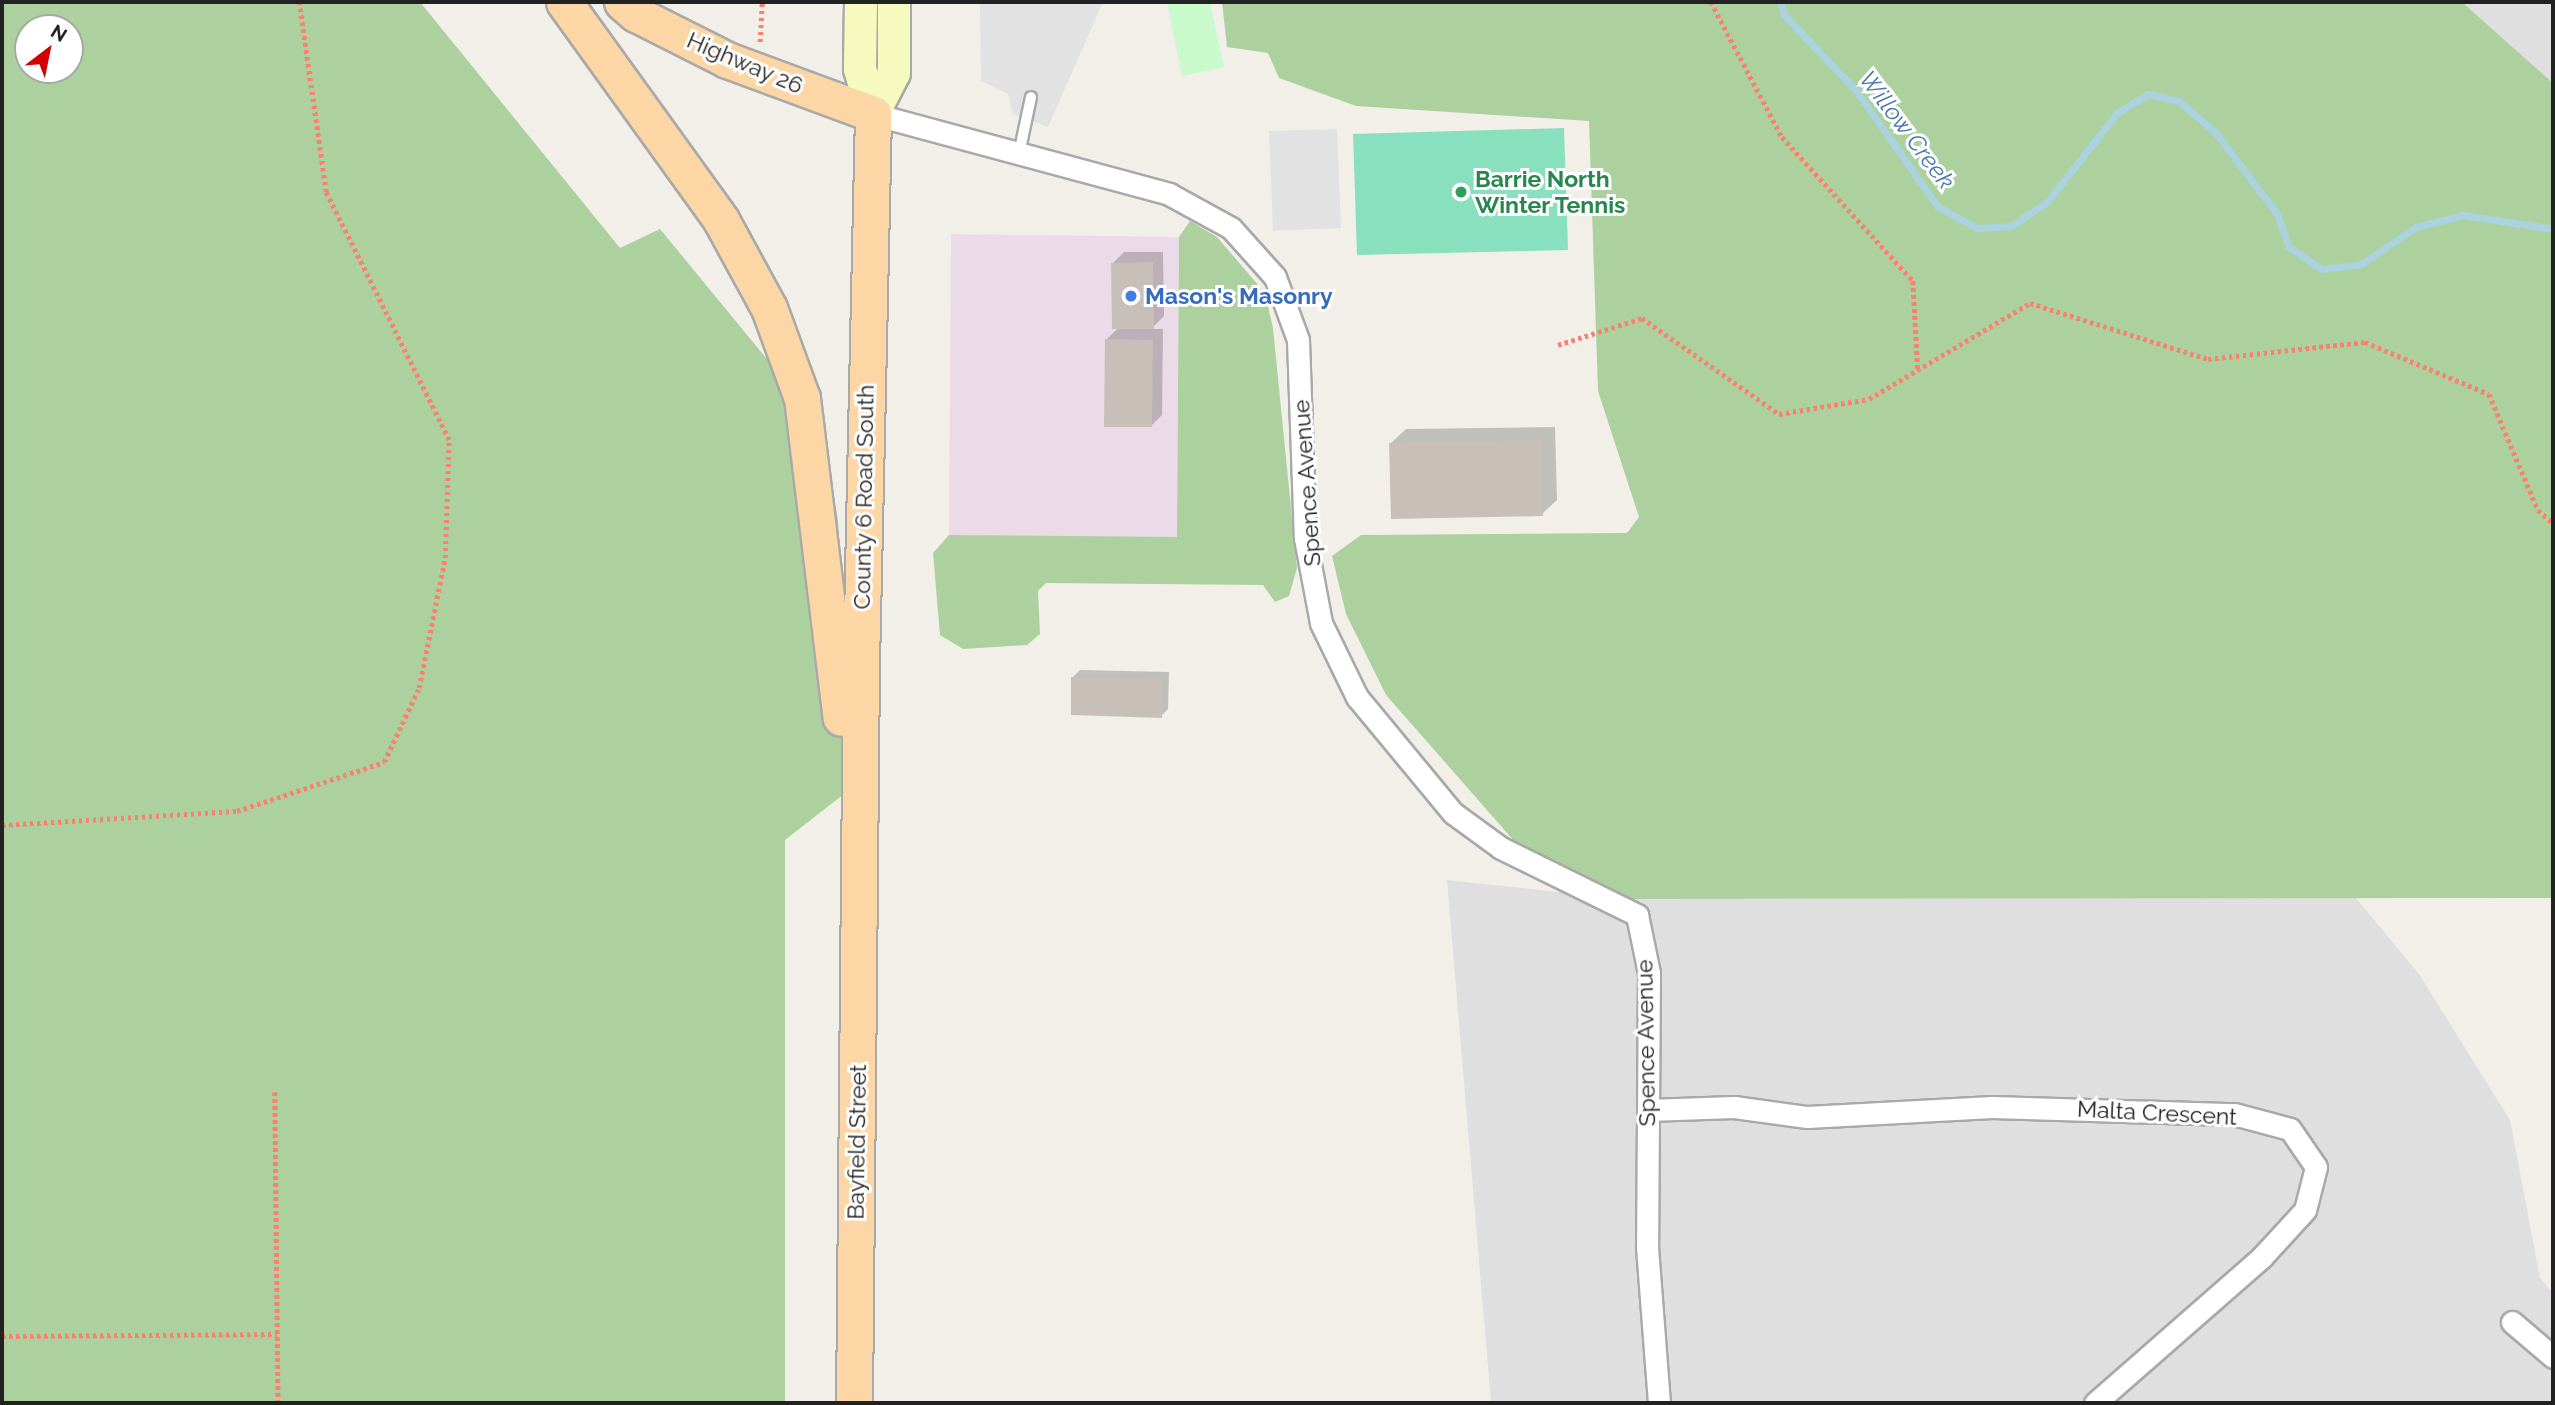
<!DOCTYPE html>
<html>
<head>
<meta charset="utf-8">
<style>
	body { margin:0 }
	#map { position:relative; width:2555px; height:1405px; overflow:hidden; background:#f2efe9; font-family:Raleway,sans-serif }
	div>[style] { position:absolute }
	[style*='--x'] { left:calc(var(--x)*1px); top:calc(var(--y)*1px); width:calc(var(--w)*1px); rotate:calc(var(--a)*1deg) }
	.residential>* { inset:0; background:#e0dfdf }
	.industrial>* { inset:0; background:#ebdbe8 }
	.forest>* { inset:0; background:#add19e }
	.park>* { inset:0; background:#c8facc }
	.pitch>* { inset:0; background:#88e0be }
	.parking>* { inset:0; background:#e2e2e2 }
	.shadow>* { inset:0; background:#0003 }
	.stream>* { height:7px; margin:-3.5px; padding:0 3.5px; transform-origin:3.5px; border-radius:3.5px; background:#aad3df }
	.building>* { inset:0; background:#c7bfb8 }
	.path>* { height:4.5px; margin-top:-2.25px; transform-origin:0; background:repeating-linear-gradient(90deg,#fa8072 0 3.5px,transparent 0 7px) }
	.roads { filter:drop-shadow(2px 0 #a9a9a9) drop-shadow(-2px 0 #a9a9a9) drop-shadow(0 2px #a9a9a9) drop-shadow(0 -2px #a9a9a9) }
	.service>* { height:10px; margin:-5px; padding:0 5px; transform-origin:5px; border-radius:5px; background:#fff }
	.minor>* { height:21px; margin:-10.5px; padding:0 10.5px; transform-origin:10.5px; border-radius:10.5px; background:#fff }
	.secondary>* { height:32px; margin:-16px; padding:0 16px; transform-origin:16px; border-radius:16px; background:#f7fabf }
	.primary>* { height:35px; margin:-17.5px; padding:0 17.5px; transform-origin:17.5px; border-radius:17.5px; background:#fcd6a4 }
	.dots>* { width:19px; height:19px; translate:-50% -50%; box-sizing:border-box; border:4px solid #fff; border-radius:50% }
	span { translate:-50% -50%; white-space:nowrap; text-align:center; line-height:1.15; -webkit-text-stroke:6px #fff; paint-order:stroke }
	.street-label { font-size:23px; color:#222 }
	.leisure-label { font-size:23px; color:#27864d; font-weight:700 }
	.left { translate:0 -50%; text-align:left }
	.shop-label { font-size:23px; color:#366cbe; font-weight:700 }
	.water-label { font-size:24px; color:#4a7aab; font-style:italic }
	.frame { position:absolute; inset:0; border:4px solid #222; pointer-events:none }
	.north { position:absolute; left:14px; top:14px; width:70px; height:70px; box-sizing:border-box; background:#fff; border:2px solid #a7a7a7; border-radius:50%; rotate:32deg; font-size:19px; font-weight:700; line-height:28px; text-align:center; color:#222 }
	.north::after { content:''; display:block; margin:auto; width:24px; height:32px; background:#d40000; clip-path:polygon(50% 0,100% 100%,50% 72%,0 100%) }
</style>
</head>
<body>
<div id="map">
	<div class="residential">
		<div style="clip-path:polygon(2462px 2px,2553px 2px,2553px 83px)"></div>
		<div style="clip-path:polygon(1447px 880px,1623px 899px,2356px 898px,2419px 974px,2510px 1120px,2540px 1278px,2553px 1293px,2553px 1403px,1491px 1403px)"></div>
	</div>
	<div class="industrial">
		<div style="clip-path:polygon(951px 234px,1179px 237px,1177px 538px,949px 535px)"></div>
	</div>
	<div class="forest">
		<div style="clip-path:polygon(evenodd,2px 2px,420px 2px,620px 248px,660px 229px,822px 426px,838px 520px,853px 787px,785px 840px,785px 1403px,2px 1403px,2px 2px,28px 28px,70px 28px,70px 70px,28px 70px,28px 28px)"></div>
		<div style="clip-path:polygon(1222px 2px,2462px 2px,2553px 83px,2553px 898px,1623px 899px,1515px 842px,1386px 695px,1346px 614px,1332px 556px,1361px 535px,1627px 533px,1639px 517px,1598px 391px,1589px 121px,1356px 106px,1279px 78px,1268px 53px,1227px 47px)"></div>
		<div style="clip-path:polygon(1190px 221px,1217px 237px,1265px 293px,1273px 328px,1297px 568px,1289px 596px,1275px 602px,1263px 585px,1046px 583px,1038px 591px,1040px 634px,1027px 645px,963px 649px,940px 635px,933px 553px,949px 535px,1177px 537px,1179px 237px)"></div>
	</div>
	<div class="park">
		<div style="clip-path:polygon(1167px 2px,1210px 2px,1224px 67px,1182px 76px)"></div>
	</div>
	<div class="pitch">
		<div style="clip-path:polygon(1564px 128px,1568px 250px,1357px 255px,1353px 134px)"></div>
	</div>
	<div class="parking">
		<div style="clip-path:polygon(980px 2px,1103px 2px,1048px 127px,1013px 114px,1008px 94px,981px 81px)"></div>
		<div style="clip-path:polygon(1337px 129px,1341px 228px,1273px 231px,1269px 131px)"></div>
	</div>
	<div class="shadow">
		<div style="clip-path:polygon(1124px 252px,1163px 252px,1164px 316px,1151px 329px,1163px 329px,1162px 415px,1151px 426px,1107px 339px,1119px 327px,1113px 263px)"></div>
		<div style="clip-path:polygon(1555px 427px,1557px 500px,1542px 514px,1391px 443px,1406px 429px)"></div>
		<div style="clip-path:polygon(1080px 670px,1169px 672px,1168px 709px,1161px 716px,1073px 677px)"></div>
	</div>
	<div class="stream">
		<div style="--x:1780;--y:2;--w:14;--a:73"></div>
		<div style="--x:1784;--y:15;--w:103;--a:46.2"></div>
		<div style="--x:1855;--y:89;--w:144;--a:54.9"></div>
		<div style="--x:1938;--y:207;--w:44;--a:28.3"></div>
		<div style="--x:1977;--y:228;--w:34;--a:-3"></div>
		<div style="--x:2011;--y:226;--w:43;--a:-33.7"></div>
		<div style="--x:2047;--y:202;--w:113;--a:-51.8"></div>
		<div style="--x:2117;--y:113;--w:36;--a:-32"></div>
		<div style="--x:2148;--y:94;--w:32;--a:13"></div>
		<div style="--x:2179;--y:101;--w:49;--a:40.9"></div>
		<div style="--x:2216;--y:133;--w:101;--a:53"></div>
		<div style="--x:2277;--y:214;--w:35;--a:70"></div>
		<div style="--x:2289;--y:247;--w:40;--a:34"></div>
		<div style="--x:2322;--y:269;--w:39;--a:-7"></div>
		<div style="--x:2361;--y:264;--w:66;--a:-33.9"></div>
		<div style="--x:2416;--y:227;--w:49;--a:-14.3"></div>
		<div style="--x:2463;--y:215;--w:91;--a:8.8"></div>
	</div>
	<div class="building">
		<div style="clip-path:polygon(1153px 262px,1154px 329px,1112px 329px,1111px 263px)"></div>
		<div style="clip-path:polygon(1105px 339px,1153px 340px,1152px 427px,1104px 427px)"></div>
		<div style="clip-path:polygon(1541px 440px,1543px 516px,1391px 519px,1389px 443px)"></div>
		<div style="clip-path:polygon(1071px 677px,1163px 679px,1162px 718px,1071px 715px)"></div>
	</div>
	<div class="path">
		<div style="--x:1711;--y:2;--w:153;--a:62.3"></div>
		<div style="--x:1782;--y:137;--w:195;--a:47.7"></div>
		<div style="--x:1913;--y:281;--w:89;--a:86.8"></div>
		<div style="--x:760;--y:42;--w:40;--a:-87.1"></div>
		<div style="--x:1558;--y:345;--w:88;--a:-17.8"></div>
		<div style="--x:1642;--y:318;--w:167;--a:35"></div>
		<div style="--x:1779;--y:414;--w:91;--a:-9.5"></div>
		<div style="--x:1869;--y:399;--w:187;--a:-30.8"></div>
		<div style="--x:2030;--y:303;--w:187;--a:17.5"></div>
		<div style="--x:2208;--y:359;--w:158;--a:-6.2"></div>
		<div style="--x:2365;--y:342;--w:134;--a:22.8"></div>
		<div style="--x:2489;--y:394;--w:126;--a:67.1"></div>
		<div style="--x:2538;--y:510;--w:20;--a:41"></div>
		<div style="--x:2;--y:825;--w:235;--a:-3.4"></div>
		<div style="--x:237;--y:811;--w:155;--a:-18.4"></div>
		<div style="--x:384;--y:762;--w:82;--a:-64.7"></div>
		<div style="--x:419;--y:688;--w:133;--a:-78.7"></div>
		<div style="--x:445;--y:558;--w:118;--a:-88.1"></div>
		<div style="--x:449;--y:440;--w:277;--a:-116.4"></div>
		<div style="--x:326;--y:192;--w:192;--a:-98.1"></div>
		<div style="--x:275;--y:1092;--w:311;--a:89.4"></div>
		<div style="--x:2;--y:1336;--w:275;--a:-0.4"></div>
	</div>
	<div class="roads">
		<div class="service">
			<div style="--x:1019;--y:154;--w:58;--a:-78.1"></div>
		</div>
		<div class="minor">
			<div style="--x:873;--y:114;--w:307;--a:15.1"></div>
			<div style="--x:1169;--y:194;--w:71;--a:28.7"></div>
			<div style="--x:1231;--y:228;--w:66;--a:48.1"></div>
			<div style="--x:1275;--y:277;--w:67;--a:69.9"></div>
			<div style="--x:1298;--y:340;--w:198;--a:88"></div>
			<div style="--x:1305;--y:538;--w:86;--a:79.3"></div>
			<div style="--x:1321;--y:623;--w:82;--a:64.1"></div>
			<div style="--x:1357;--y:697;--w:151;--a:50.4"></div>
			<div style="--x:1453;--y:813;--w:59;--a:36.1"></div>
			<div style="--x:1501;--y:848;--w:152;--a:26.2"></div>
			<div style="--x:1637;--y:915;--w:59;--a:78.3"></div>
			<div style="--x:1649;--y:973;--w:274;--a:90.4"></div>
			<div style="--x:1647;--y:1247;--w:156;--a:85.6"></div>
			<div style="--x:1648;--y:1110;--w:86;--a:-2"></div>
			<div style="--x:1734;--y:1107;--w:74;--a:7.8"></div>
			<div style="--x:1807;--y:1117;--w:185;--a:-3.1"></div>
			<div style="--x:1992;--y:1107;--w:242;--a:1.7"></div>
			<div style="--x:2234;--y:1114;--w:58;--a:15"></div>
			<div style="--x:2290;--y:1129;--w:46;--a:55.6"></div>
			<div style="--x:2316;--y:1167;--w:44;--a:104.3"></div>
			<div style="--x:2305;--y:1210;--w:64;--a:132.5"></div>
			<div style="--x:2262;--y:1257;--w:222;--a:138.8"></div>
			<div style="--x:2512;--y:1322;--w:54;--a:40.5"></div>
		</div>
		<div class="secondary">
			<div style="--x:861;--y:2;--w:67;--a:90.9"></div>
			<div style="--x:860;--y:69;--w:47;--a:73.9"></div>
			<div style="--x:873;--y:114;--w:46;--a:-62.9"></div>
			<div style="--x:894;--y:73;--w:71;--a:-90"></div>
		</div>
		<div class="primary">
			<div style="--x:564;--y:2;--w:269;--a:54.2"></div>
			<div style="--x:721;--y:220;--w:100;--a:61.4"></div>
			<div style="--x:769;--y:308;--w:96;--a:69.9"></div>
			<div style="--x:802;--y:398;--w:322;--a:83.1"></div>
			<div style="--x:622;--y:2;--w:18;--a:41"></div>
			<div style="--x:636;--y:14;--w:102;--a:26.8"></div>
			<div style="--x:727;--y:60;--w:156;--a:20.3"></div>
			<div style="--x:873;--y:114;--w:549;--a:91.25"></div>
			<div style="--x:861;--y:663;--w:740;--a:90.54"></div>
		</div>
	</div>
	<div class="dots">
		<div style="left:1461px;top:192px;background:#2e9e5b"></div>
		<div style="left:1131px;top:296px;background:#3f7fe0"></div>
	</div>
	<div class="street-label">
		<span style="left:745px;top:63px;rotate:23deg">Highway 26</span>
		<span style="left:1307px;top:483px;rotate:-94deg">Spence Avenue</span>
		<span style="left:864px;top:497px;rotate:-89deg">County 6 Road South</span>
		<span style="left:1646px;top:1043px;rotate:-91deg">Spence Avenue</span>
		<span style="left:2157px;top:1113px;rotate:3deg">Malta Crescent</span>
		<span style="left:857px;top:1142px;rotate:-89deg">Bayfield Street</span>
	</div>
	<div class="leisure-label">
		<span class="left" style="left:1475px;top:192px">Barrie North<br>Winter Tennis</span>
	</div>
	<div class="shop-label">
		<span class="left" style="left:1145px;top:296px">Mason's Masonry</span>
	</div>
	<div class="water-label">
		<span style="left:1907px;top:130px;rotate:53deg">Willow Creek</span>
	</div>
	<div class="frame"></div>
	<div class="north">N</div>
</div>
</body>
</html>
